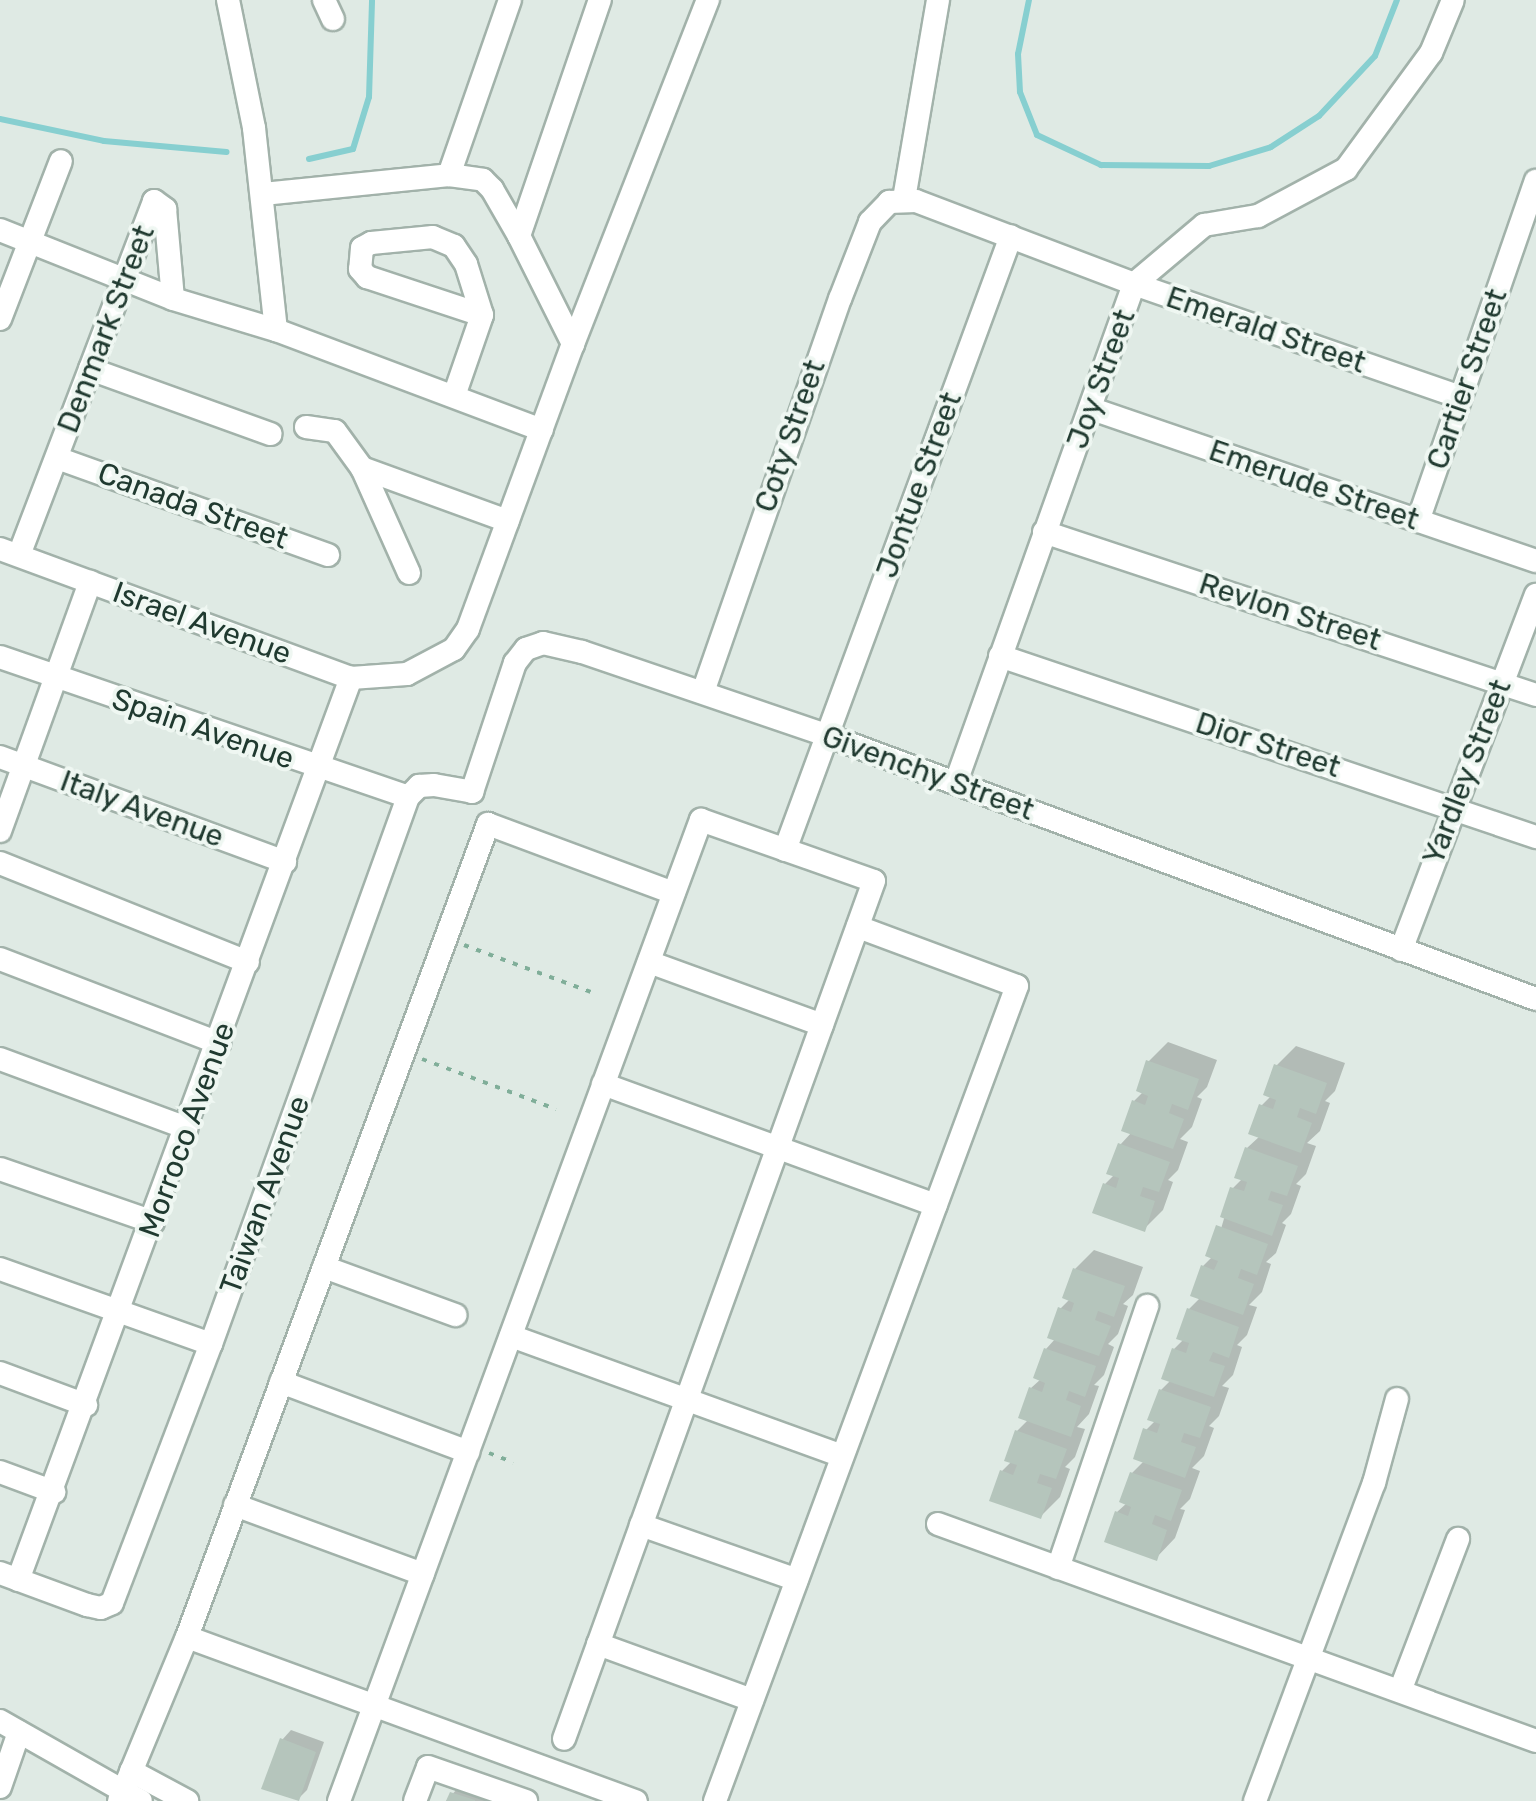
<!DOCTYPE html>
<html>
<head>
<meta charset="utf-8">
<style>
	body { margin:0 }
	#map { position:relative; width:1536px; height:1801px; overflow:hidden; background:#dfeae4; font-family:Rubik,sans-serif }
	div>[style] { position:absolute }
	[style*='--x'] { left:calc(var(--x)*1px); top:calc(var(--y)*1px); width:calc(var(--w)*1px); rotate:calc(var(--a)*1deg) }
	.shadow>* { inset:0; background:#0003 }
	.stream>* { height:6px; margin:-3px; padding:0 3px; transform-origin:3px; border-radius:3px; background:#87cfd0 }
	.building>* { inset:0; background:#b5c5bc }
	.path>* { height:4px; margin-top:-2px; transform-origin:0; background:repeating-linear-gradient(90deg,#80ae99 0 5px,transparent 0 13px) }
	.roads { filter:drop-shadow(2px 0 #a2b2aa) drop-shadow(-2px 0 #a2b2aa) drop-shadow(0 2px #a2b2aa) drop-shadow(0 -2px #a2b2aa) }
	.minor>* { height:22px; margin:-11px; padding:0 11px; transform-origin:11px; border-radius:11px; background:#fff }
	span { translate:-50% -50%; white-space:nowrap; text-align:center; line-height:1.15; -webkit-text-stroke:8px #eff7f2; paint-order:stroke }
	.street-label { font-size:30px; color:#203a30 }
</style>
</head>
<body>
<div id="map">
	<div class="shadow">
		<div style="clip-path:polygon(1168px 1042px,1217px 1060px,1207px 1087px,1197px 1097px,1202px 1099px,1192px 1127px,1180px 1139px,1188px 1142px,1178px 1170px,1168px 1180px,1173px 1182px,1163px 1210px,1144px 1229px,1105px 1184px,1115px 1174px,1120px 1145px,1132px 1132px,1134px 1101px,1144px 1091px,1148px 1062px)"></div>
		<div style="clip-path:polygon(1296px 1046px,1345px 1063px,1335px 1091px,1325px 1101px,1330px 1103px,1320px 1131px,1307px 1143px,1316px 1146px,1306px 1174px,1296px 1184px,1301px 1186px,1291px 1214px,1282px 1223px,1286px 1225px,1276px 1253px,1266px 1262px,1271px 1264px,1262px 1292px,1249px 1305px,1257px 1307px,1247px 1335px,1237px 1345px,1242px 1347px,1233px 1375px,1222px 1386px,1229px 1388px,1219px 1416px,1209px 1426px,1214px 1428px,1204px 1456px,1192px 1468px,1200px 1471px,1190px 1499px,1180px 1509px,1185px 1510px,1175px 1538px,1156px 1558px,1117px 1512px,1127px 1503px,1132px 1473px,1144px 1461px,1146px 1430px,1156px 1420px,1161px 1390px,1171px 1380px,1174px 1349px,1184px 1339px,1189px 1309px,1201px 1297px,1203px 1266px,1213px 1256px,1233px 1188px,1243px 1178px,1247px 1148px,1260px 1136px,1262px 1105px,1272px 1095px,1276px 1066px)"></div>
		<div style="clip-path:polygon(1094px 1250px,1143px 1267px,1133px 1295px,1123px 1304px,1128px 1306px,1118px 1334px,1108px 1344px,1114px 1347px,1104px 1375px,1094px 1385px,1099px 1386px,1089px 1414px,1077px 1427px,1085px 1429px,1075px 1457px,1065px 1467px,1070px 1469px,1060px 1497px,1041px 1516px,1002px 1471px,1012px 1461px,1017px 1431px,1029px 1419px,1031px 1388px,1041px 1379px,1046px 1349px,1056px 1338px,1060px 1309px,1070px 1299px,1075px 1269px)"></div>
		<div style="clip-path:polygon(291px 1730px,324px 1742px,307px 1790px,298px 1799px,282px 1740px)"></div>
		<div style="clip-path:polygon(471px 1774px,495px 1782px,488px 1801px,446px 1801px)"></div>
	</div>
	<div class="stream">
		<div style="--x:1029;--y:0;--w:55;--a:101.5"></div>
		<div style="--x:1018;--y:54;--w:38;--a:87"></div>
		<div style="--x:1020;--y:92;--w:46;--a:68.4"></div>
		<div style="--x:1037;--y:135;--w:71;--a:25.1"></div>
		<div style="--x:1101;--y:165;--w:108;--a:0.5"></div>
		<div style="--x:1209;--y:166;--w:65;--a:-17"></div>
		<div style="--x:1271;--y:147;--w:57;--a:-32.9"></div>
		<div style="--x:1319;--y:116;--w:82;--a:-47"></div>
		<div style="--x:1375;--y:56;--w:60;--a:-68.6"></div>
		<div style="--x:0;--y:119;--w:106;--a:11.9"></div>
		<div style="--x:104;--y:141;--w:123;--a:5.1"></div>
		<div style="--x:309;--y:159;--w:45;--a:-12.8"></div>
		<div style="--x:353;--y:149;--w:54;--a:-72.9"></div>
		<div style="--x:369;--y:97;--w:97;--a:-88.2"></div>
	</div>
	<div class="building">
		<div style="clip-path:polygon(1146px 1060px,1199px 1079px,1188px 1110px,1172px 1104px,1169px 1113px,1184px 1119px,1173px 1149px,1121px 1131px,1132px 1100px,1145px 1105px,1148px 1096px,1136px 1091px)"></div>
		<div style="clip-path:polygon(1274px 1064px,1327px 1083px,1316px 1114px,1300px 1108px,1297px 1117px,1312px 1123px,1301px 1153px,1248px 1134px,1259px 1104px,1273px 1109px,1276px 1100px,1263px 1095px)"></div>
		<div style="clip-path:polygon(1118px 1143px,1170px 1162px,1159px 1192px,1143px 1187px,1140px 1196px,1155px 1201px,1145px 1232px,1092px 1213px,1103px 1183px,1116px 1188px,1119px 1178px,1106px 1174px)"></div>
		<div style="clip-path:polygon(1245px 1147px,1298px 1166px,1287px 1196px,1271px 1191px,1268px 1200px,1283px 1205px,1272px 1236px,1220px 1217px,1230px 1187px,1244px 1191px,1247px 1182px,1234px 1178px)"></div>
		<div style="clip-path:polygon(1216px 1225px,1268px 1244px,1257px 1275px,1241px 1269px,1238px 1278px,1254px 1284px,1243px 1315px,1190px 1296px,1201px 1265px,1214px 1270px,1218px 1261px,1205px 1256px)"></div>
		<div style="clip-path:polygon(1073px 1268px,1125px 1286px,1114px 1317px,1098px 1311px,1095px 1320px,1111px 1326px,1099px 1356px,1047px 1338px,1058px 1307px,1071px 1312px,1074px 1303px,1062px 1298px)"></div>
		<div style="clip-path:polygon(1187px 1308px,1239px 1327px,1229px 1358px,1213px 1352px,1209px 1361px,1225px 1366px,1214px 1397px,1161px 1379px,1172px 1348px,1186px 1353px,1189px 1343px,1176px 1339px)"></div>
		<div style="clip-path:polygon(1044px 1348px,1096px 1366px,1085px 1397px,1069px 1391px,1066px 1400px,1081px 1406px,1071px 1437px,1018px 1418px,1029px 1387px,1042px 1392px,1045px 1383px,1033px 1378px)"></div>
		<div style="clip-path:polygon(1159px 1389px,1211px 1407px,1200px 1438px,1184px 1433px,1181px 1442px,1196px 1447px,1185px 1478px,1133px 1459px,1143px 1428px,1157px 1433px,1160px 1424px,1147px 1420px)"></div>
		<div style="clip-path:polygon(1015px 1430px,1067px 1449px,1056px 1479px,1040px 1474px,1037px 1483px,1052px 1488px,1041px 1519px,989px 1501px,1000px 1470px,1013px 1475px,1017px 1465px,1004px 1461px)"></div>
		<div style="clip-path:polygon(1130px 1472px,1182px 1490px,1171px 1521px,1155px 1515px,1152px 1524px,1167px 1530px,1157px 1561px,1104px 1542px,1115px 1511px,1128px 1516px,1131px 1507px,1119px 1502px)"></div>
		<div style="clip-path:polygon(280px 1738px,316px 1752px,299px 1801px,261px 1789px)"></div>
		<div style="clip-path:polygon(450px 1792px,475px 1800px,475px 1801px,446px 1801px)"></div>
	</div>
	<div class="path">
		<div style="--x:464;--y:945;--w:135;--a:20.3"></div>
		<div style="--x:422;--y:1059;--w:143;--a:20.5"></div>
		<div style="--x:489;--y:1453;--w:26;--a:21"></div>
	</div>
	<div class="roads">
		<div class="minor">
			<div style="--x:228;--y:0;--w:131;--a:78.5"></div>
			<div style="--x:254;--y:128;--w:203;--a:83.8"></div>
			<div style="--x:324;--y:0;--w:21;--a:65"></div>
			<div style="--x:449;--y:175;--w:185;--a:-70.8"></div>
			<div style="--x:263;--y:194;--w:187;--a:-5.8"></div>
			<div style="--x:449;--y:175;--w:34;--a:8"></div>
			<div style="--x:483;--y:180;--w:13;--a:45"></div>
			<div style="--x:492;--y:189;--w:54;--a:60.1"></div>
			<div style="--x:519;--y:236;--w:121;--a:63.4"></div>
			<div style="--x:904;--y:199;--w:202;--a:-80.3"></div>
			<div style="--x:0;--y:230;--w:186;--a:21.7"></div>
			<div style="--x:173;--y:299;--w:108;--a:16.8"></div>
			<div style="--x:276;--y:330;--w:284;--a:20.6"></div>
			<div style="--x:519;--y:236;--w:250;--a:-71.1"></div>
			<div style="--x:0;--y:319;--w:169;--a:-68.9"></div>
			<div style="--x:90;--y:369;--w:192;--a:19.8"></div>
			<div style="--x:454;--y:396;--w:86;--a:-70.9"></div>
			<div style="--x:482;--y:315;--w:53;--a:-107.4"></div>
			<div style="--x:466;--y:264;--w:22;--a:-124"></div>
			<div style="--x:454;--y:246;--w:23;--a:-157"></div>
			<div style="--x:433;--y:237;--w:62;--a:174.5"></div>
			<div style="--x:371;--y:243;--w:10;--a:151"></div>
			<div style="--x:362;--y:248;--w:21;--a:95"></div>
			<div style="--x:360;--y:269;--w:11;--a:49"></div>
			<div style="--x:367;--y:277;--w:121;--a:18.3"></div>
			<div style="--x:1092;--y:409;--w:469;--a:18.9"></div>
			<div style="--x:306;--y:427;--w:29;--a:8"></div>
			<div style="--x:335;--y:431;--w:46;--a:53.9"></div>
			<div style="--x:57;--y:458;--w:288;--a:19.7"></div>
			<div style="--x:1418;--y:521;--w:360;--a:-70.9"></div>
			<div style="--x:1044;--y:532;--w:518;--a:18.33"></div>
			<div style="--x:0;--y:549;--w:374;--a:20.2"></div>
			<div style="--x:351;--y:678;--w:56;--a:-4.1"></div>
			<div style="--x:407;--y:674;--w:53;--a:-28"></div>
			<div style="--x:454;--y:649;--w:24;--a:-55"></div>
			<div style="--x:468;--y:629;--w:304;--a:-69.8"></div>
			<div style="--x:573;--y:344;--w:370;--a:-68.6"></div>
			<div style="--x:19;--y:555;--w:379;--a:-69.1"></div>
			<div style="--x:154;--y:201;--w:14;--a:36"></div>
			<div style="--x:165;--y:209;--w:90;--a:84.9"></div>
			<div style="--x:409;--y:573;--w:115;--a:-114.1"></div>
			<div style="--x:362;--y:468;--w:155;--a:20"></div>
			<div style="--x:1000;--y:656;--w:566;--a:18.66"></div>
			<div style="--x:0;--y:657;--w:431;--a:18.9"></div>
			<div style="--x:703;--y:692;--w:416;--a:-70.8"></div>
			<div style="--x:840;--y:299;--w:83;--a:-68.7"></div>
			<div style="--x:870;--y:222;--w:28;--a:-46"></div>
			<div style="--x:889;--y:202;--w:27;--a:-2"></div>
			<div style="--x:916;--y:201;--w:233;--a:20.8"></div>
			<div style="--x:1134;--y:284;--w:345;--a:19.1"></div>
			<div style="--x:0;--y:757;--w:304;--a:20.2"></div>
			<div style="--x:956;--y:782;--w:529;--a:-70.33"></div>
			<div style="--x:1134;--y:284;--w:92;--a:-40.1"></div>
			<div style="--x:1204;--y:225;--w:55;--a:-9.5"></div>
			<div style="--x:1258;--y:216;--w:100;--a:-28.1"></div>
			<div style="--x:1346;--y:169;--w:144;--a:-53.8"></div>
			<div style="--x:1431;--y:53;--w:57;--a:-67.5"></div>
			<div style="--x:0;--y:831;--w:265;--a:-70.1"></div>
			<div style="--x:785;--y:850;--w:654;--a:-69.79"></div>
			<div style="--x:0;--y:863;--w:267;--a:21.8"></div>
			<div style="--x:1401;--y:950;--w:380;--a:-69.2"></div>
			<div style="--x:0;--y:959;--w:235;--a:21"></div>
			<div style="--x:649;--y:962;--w:184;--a:20"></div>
			<div style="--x:0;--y:1059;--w:199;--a:20.3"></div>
			<div style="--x:603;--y:1084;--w:354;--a:20"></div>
			<div style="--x:0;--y:1169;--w:162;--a:19.1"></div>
			<div style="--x:324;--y:1267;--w:140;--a:20.1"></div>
			<div style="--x:0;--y:1269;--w:224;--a:19.6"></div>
			<div style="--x:511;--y:1336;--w:352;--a:19.9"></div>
			<div style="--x:0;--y:1373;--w:92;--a:20.4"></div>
			<div style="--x:281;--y:1382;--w:200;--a:20.5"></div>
			<div style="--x:0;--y:1472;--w:58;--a:20.3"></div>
			<div style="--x:235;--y:1505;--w:200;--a:20.2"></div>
			<div style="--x:938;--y:1524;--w:636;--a:19.94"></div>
			<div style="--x:641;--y:1525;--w:165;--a:19.4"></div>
			<div style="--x:1058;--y:1568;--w:277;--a:-71.2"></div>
			<div style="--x:0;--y:1573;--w:93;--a:20.2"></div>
			<div style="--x:87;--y:1605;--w:14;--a:12"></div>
			<div style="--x:101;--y:1608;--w:12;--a:-24"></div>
			<div style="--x:112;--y:1603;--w:277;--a:-69.1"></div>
			<div style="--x:211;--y:1344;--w:581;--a:-70.19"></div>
			<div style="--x:408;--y:797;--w:16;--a:-45"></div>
			<div style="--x:419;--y:786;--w:15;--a:-4"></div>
			<div style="--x:434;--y:785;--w:39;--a:10"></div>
			<div style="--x:472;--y:792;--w:136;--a:-71.6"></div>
			<div style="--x:515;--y:663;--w:18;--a:-52"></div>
			<div style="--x:526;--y:649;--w:18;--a:-19"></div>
			<div style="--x:543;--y:643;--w:40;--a:13"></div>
			<div style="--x:582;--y:652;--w:258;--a:18.8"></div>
			<div style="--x:826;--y:735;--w:757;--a:20.4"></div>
			<div style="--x:18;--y:1580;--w:962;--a:-69.74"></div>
			<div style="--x:187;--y:1637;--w:478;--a:20.1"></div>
			<div style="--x:598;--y:1644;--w:164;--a:20"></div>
			<div style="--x:1400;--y:1691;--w:163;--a:-69.1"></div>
			<div style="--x:0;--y:1721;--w:162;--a:29.6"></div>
			<div style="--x:131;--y:1771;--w:64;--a:28.2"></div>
			<div style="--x:0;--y:1787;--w:58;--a:-70.9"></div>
			<div style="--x:119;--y:1801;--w:178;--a:-67.5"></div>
			<div style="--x:187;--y:1637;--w:867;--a:-69.68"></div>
			<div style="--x:488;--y:824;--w:198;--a:20.4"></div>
			<div style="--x:339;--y:1801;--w:1046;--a:-69.75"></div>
			<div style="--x:701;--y:820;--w:183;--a:19.4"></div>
			<div style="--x:874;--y:881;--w:912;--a:109.87"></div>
			<div style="--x:415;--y:1801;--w:36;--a:-69"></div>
			<div style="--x:428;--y:1767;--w:104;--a:19.1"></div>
			<div style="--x:715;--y:1801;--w:869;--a:-69.67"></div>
			<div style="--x:1017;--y:986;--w:170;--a:-159.6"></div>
			<div style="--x:1255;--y:1801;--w:340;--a:-69.5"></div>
			<div style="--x:1374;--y:1483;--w:87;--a:-74.7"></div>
		</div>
	</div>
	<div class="street-label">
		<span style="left:106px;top:329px;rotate:-69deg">Denmark Street</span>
		<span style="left:1266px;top:330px;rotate:19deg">Emerald Street</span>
		<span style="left:1101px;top:379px;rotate:-70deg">Joy Street</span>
		<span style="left:1467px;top:379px;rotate:-71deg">Cartier Street</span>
		<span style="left:790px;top:436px;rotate:-71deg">Coty Street</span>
		<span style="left:919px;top:485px;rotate:-70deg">Jontue Street</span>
		<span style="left:1314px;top:485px;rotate:19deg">Emerude Street</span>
		<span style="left:193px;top:506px;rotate:20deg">Canada Street</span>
		<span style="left:1290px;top:612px;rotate:18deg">Revlon Street</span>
		<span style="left:202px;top:623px;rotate:20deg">Israel Avenue</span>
		<span style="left:203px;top:729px;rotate:19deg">Spain Avenue</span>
		<span style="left:1268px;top:745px;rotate:18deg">Dior Street</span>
		<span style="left:1467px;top:772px;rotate:-69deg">Yardley Street</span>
		<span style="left:928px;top:773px;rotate:20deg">Givenchy Street</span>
		<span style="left:142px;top:809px;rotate:20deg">Italy Avenue</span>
		<span style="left:187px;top:1130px;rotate:-70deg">Morroco Avenue</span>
		<span style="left:265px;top:1195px;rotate:-70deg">Taiwan Avenue</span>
	</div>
</div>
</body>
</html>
